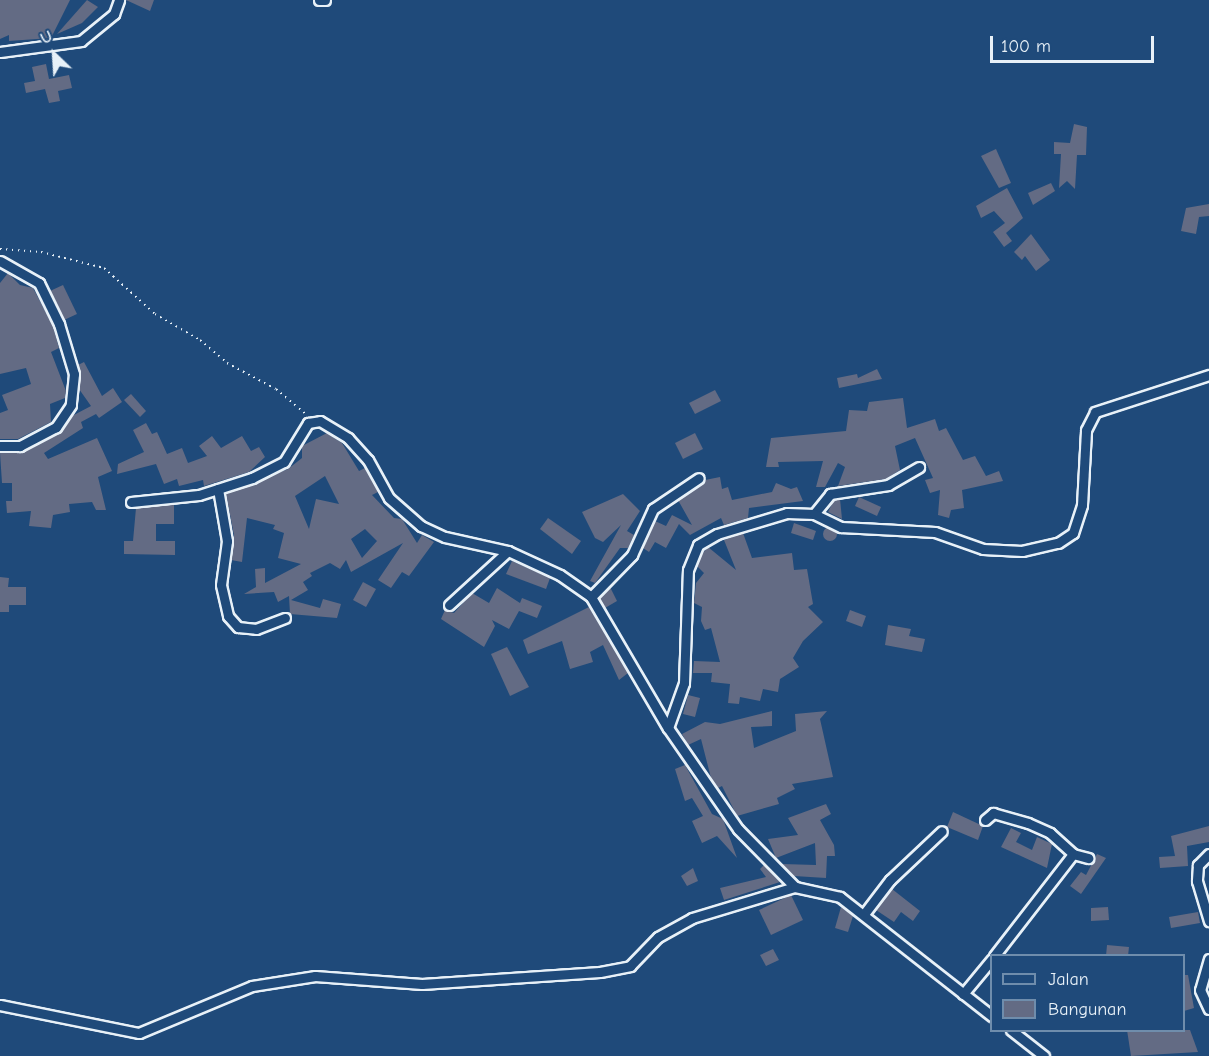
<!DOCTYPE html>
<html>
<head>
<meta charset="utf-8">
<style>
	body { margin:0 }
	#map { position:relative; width:1209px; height:1056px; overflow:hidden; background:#1f4a7a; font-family:"Comic Neue",sans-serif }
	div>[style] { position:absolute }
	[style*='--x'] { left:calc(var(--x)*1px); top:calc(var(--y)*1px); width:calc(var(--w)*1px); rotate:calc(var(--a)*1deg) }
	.building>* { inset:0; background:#636b84 }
	.round { border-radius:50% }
	.path>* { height:2px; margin-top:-1px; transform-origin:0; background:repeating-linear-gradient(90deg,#e8f1f8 0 1.5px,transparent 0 6px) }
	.roads { filter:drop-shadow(2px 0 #e8f1f8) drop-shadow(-2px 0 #e8f1f8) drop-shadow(0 2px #e8f1f8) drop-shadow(0 -2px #e8f1f8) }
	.minor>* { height:9px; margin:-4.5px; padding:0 4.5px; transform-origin:4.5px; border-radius:4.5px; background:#1f4a7a }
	span { translate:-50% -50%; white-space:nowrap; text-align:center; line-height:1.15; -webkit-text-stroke:4.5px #1f4a7a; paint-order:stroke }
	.legend { position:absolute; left:990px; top:954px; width:195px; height:78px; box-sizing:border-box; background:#1f4a7a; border:2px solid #6f8dac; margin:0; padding:8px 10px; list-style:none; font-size:18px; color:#e8f1f8 }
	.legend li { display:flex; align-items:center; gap:12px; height:30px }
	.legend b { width:30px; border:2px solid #6f8dac }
	.north { position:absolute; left:24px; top:24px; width:60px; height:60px; -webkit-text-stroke:4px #1f4a7a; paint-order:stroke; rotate:335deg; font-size:16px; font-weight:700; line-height:24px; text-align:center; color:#e8f1f8 }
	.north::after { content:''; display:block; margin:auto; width:21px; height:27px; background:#e8f1f8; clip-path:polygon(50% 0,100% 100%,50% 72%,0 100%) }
	.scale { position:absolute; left:990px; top:36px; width:164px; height:27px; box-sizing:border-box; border:3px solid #e8f1f8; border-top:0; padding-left:8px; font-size:18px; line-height:21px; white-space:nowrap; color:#e8f1f8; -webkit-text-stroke:4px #1f4a7a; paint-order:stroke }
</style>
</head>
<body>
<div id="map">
	<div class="building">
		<div style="clip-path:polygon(0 0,70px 0,51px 38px,9px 41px,9px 35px,0 39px)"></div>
		<div style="clip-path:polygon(87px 0,98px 7px,82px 23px,57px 34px)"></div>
		<div style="clip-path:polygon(126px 0,154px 0,150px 11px)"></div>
		<div style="clip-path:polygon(46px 64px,49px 79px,69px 75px,72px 88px,58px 91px,60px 101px,49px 103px,45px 89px,26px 93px,24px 83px,35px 81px,32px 67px)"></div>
		<div style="clip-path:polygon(1074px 124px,1087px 127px,1086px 155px,1077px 155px,1075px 189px,1067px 181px,1059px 188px,1061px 154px,1054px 154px,1054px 142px,1070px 143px)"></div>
		<div style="clip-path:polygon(996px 149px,1011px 183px,999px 188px,981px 156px)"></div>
		<div style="clip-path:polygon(1051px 183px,1055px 191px,1033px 205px,1028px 193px)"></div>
		<div style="clip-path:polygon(1007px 188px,1023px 218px,1006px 233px,1012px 241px,1004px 247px,993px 232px,1005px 223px,994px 211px,981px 218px,976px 206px)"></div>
		<div style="clip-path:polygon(1209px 204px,1209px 216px,1199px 217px,1196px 234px,1181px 231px,1186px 208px)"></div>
		<div style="clip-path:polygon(1031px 234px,1050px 260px,1036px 271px,1025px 256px,1022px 260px,1014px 252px)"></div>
		<div style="clip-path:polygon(8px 273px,20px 285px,33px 288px,53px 326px,59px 348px,51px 352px,66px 391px,65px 398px,50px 404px,51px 422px,18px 439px,0 439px,0 413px,8px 410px,2px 395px,31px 384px,26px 368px,0 374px,0 283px)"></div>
		<div style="clip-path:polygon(63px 285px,77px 314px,64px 320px,50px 291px)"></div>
		<div style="clip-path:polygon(84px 362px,102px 396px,113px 388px,122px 402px,99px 418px,96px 414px,81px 422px,83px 428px,44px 453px,48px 459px,97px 438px,112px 471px,98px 477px,106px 510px,96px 510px,92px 502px,69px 504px,70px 512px,53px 515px,51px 528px,29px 526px,31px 511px,7px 513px,6px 501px,12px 501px,12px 483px,2px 483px,0 453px,23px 452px,59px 433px,72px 416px,91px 406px,79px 389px,78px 365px)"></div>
		<div style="clip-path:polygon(877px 369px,882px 379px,839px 388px,837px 378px,857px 374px,858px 378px)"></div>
		<div style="clip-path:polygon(715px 390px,721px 401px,695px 414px,689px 403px)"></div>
		<div style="clip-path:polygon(131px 394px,146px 411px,140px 417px,124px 400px)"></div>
		<div style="clip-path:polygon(903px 398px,907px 428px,935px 419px,939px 431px,946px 428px,963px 460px,975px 456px,986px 476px,999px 471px,1003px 481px,962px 490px,964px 508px,951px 510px,949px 518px,938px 515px,940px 490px,930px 493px,925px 480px,933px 478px,915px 438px,895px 446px,900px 470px,886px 479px,838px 486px,845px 467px,838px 463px,825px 487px,816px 487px,823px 461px,778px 462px,779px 467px,766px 467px,771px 438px,846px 431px,849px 410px,867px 411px,869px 402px)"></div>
		<div style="clip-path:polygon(146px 423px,152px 434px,157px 432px,167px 454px,182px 448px,188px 463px,207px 456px,199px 446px,212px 436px,221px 448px,242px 436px,251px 451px,259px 447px,265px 457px,249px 472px,204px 486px,203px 480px,179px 486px,177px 479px,164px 484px,156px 464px,117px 474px,118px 464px,144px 452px,133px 430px)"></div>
		<div style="clip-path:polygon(evenodd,327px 433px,342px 443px,359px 471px,365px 468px,378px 492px,372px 495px,394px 518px,402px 519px,417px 543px,422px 535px,434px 542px,409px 576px,402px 572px,391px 588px,378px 580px,403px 543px,351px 572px,346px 560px,340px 569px,330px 563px,310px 573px,312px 576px,303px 582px,308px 590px,291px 600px,320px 608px,323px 599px,341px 604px,337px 618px,290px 614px,289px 596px,278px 602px,274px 592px,244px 594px,256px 587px,255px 569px,265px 568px,265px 583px,301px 564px,278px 558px,284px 533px,273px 529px,275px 525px,247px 518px,242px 562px,231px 560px,234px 535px,226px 494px,288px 469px,302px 458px,302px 446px,327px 433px,325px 476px,339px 504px,316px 499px,309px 529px,295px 496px,325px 476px,327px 433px,365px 529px,377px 541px,362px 558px,351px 539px,365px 529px)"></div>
		<div style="clip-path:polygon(695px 433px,703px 449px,683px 459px,675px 443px)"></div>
		<div style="clip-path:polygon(720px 477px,722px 489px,728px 487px,732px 500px,772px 492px,776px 483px,791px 489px,797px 487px,803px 501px,749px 508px,748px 518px,724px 525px,721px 518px,690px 535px,679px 524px,666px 548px,655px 542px,649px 552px,643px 548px,655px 521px,666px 526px,672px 515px,692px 525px,678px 500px,705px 480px)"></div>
		<div style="clip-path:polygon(623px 494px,640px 511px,627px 531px,634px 535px,628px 548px,620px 548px,595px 583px,590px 581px,621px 525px,603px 542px,595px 538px,582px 512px)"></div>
		<div style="clip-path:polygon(859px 497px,881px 507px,877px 516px,855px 506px)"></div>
		<div style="clip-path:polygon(840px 499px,842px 519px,828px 512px,834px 500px)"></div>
		<div style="clip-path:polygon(174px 504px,174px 524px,156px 524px,156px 541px,175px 541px,175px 555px,124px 554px,124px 541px,133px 541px,136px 508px)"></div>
		<div style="clip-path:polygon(548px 518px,581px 541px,572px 554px,540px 529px)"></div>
		<div style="clip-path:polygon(794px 523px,816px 531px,813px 540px,791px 533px)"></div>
		<div class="round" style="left:823px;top:527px;width:14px;height:14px"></div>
		<div style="clip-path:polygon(743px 533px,752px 558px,792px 553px,794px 570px,807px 569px,813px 604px,808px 607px,823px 622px,803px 641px,793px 658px,799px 667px,780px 679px,778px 692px,763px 689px,760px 701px,740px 697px,739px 704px,728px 703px,730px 684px,711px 682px,712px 673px,693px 673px,694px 661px,720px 662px,711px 628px,705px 630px,701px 621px,702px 607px,694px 603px,696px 583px,704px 573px,697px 566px,701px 555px,708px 547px,736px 570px,724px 540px)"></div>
		<div style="clip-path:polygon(512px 561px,550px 578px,546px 589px,506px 574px)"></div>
		<div style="clip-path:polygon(0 577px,9px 578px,8px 587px,26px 587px,26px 605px,9px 605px,9px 612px,0 612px)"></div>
		<div style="clip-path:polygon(363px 582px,376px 589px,366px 607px,353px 600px)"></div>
		<div style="clip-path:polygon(610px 587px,617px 601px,605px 608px,599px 598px)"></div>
		<div style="clip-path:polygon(497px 588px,520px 603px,522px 598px,542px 606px,537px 618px,519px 611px,509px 629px,492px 620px,495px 626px,484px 647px,441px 619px,445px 610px,454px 613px,472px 593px,489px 603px)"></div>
		<div style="clip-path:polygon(589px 607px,628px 673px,619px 680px,603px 645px,590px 652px,593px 662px,570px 669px,562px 641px,528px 654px,523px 640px)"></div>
		<div style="clip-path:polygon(850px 610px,866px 616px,862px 627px,846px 621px)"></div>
		<div style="clip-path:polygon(888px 625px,911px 629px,909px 636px,925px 639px,922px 652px,885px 645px)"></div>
		<div style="clip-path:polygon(507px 647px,529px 687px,510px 696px,491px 654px)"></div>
		<div style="clip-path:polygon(688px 695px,700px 698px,695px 717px,683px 714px)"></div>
		<div style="clip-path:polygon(772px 711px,772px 726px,751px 727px,754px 748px,796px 731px,795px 714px,827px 711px,820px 719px,833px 777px,792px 784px,795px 789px,777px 798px,779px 804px,737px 816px,722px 786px,718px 788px,711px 778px,701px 739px,688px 745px,682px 734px,705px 722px,720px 724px)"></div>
		<div style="clip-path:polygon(685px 765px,712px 814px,723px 819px,737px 858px,717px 836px,702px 843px,692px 821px,703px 816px,692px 798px,685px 801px,675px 769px)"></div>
		<div style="clip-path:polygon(826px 804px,831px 814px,820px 820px,834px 845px,835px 856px,827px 856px,826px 878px,794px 876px,782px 864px,816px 865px,815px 843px,776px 858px,768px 839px,798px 835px,788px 818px)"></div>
		<div style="clip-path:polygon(953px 812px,983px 826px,978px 840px,947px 827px)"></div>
		<div style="clip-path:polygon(1209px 826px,1209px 842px,1187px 846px,1188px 866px,1160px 868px,1159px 857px,1175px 856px,1171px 836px)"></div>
		<div style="clip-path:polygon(1011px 828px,1021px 833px,1016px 842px,1032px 850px,1037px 837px,1052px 844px,1047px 868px,1001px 847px)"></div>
		<div style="clip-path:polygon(1097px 854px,1106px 858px,1081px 894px,1070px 886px,1081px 872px,1086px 875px)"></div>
		<div style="clip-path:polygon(764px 865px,780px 882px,724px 900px,720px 888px,766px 877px,760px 869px)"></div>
		<div style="clip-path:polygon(693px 868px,698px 881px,687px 886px,681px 876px)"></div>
		<div style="clip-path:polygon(892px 889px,920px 911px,913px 921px,901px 912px,894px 922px,876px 910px)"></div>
		<div style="clip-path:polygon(791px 895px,803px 920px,771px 935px,759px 910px)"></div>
		<div style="clip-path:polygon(841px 907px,853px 916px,848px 932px,835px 928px)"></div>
		<div style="clip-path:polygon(1108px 907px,1109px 920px,1091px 921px,1091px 908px)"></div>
		<div style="clip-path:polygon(1198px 912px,1200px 923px,1171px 928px,1169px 917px)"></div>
		<div style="clip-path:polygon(1107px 945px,1129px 947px,1128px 956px,1106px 956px)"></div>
		<div style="clip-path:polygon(773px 949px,779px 960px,766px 966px,760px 955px)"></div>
		<div style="clip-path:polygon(1184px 975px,1188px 975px,1194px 1008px,1184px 1011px)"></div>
		<div style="clip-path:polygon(1127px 1030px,1190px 1030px,1198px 1052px,1131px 1056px)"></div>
	</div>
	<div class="path">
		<div style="--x:0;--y:249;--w:41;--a:4.2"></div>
		<div style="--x:41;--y:252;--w:65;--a:14.3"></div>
		<div style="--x:104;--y:268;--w:69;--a:42"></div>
		<div style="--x:155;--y:314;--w:52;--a:30"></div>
		<div style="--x:200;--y:340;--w:35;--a:40"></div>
		<div style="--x:227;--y:363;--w:55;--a:28"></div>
		<div style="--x:276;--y:389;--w:38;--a:40"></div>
	</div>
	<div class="roads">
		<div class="minor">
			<div style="--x:319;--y:0;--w:6;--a:0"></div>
			<div style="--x:0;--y:52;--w:82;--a:-7.7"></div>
			<div style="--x:81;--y:41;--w:43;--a:-39.3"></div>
			<div style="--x:114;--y:14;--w:15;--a:-70"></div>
			<div style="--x:0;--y:261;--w:45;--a:29.4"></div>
			<div style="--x:39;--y:283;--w:46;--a:64"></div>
			<div style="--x:59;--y:324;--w:52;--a:73.3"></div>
			<div style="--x:74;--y:374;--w:31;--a:96"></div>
			<div style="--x:71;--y:405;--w:27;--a:124"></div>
			<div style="--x:56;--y:427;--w:41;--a:152.2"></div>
			<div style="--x:20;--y:446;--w:20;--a:180"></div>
			<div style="--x:218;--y:489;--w:53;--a:80.2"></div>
			<div style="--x:227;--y:541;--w:44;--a:97.8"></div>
			<div style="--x:221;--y:585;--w:32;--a:77"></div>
			<div style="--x:228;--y:616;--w:15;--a:48"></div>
			<div style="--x:238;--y:627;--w:18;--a:6"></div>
			<div style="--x:256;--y:629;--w:31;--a:-21"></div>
			<div style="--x:131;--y:502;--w:68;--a:-5.9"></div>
			<div style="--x:199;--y:495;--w:56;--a:-17.8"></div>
			<div style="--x:252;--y:478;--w:36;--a:-27"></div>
			<div style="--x:284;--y:462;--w:46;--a:-58.4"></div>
			<div style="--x:308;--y:423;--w:12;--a:-9"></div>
			<div style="--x:320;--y:421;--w:33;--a:31"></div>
			<div style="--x:348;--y:438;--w:30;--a:48"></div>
			<div style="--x:368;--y:460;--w:43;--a:61.1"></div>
			<div style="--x:389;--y:498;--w:43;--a:41.2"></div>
			<div style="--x:421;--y:526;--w:26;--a:25"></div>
			<div style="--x:445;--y:537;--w:65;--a:12.5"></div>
			<div style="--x:508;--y:551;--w:57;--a:24.8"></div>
			<div style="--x:560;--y:575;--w:38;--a:35"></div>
			<div style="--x:591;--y:597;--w:152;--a:59.6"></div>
			<div style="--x:814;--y:514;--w:26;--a:-51"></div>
			<div style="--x:830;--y:494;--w:59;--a:-8.8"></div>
			<div style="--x:888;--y:485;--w:36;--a:-30"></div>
			<div style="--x:591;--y:597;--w:59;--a:-45.7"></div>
			<div style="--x:632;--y:555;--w:51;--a:-65.5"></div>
			<div style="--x:653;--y:509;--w:55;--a:-34"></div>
			<div style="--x:449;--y:605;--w:80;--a:-42.5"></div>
			<div style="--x:985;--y:820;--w:11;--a:-41"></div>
			<div style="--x:993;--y:813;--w:36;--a:16"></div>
			<div style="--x:1028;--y:823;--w:24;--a:24"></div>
			<div style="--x:1050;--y:833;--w:31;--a:42"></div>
			<div style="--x:1073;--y:854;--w:16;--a:15"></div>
			<div style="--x:1209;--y:854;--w:16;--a:135"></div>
			<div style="--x:1198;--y:865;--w:16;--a:94"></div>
			<div style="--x:1197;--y:881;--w:42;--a:73.3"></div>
			<div style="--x:795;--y:887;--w:81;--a:-134.5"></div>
			<div style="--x:738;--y:829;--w:123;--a:-124.7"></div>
			<div style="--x:668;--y:728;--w:48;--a:-70.4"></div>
			<div style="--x:684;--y:683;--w:113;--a:-88"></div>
			<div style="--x:688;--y:570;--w:27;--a:-68"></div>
			<div style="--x:698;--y:545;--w:22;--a:-30"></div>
			<div style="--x:717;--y:534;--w:73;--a:-16.7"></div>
			<div style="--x:787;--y:513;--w:27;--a:2"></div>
			<div style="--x:814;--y:514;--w:30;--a:26"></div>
			<div style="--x:841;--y:527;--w:94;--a:3"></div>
			<div style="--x:935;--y:532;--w:51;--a:19.5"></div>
			<div style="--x:983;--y:549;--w:39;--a:3"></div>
			<div style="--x:1022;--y:551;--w:37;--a:-13"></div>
			<div style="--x:1058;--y:543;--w:18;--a:-34"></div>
			<div style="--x:1073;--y:533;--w:29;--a:-72"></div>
			<div style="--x:1082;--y:505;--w:75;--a:-86.9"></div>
			<div style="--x:1086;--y:430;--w:20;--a:-63"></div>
			<div style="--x:1095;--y:412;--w:120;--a:-18"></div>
			<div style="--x:864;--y:914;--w:43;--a:-52.6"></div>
			<div style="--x:890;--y:880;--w:71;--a:-43.3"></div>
			<div style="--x:994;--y:956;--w:129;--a:-52.2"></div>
			<div style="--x:1209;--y:959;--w:32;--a:106"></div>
			<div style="--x:1200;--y:990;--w:21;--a:65"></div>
			<div style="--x:963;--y:994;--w:45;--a:-50.4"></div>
			<div style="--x:0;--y:1005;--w:142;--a:11.4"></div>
			<div style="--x:139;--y:1033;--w:122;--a:-22.6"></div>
			<div style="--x:252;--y:986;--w:64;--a:-9"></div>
			<div style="--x:315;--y:976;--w:107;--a:4.3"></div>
			<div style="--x:422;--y:984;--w:178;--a:-3.9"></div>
			<div style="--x:600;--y:972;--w:31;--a:-11"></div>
			<div style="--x:630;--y:966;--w:40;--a:-46"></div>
			<div style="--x:658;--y:937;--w:39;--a:-29"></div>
			<div style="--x:692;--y:918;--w:108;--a:-16.8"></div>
			<div style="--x:795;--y:887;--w:46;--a:12.5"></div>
			<div style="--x:840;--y:897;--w:193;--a:38.1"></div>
			<div style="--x:1011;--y:1030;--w:42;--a:38.2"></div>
		</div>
	</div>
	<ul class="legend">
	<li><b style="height:8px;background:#1f4a7a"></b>Jalan</li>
	<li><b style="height:16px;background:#636b84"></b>Bangunan</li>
	</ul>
	<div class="north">U</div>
	<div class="scale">100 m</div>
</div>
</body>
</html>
